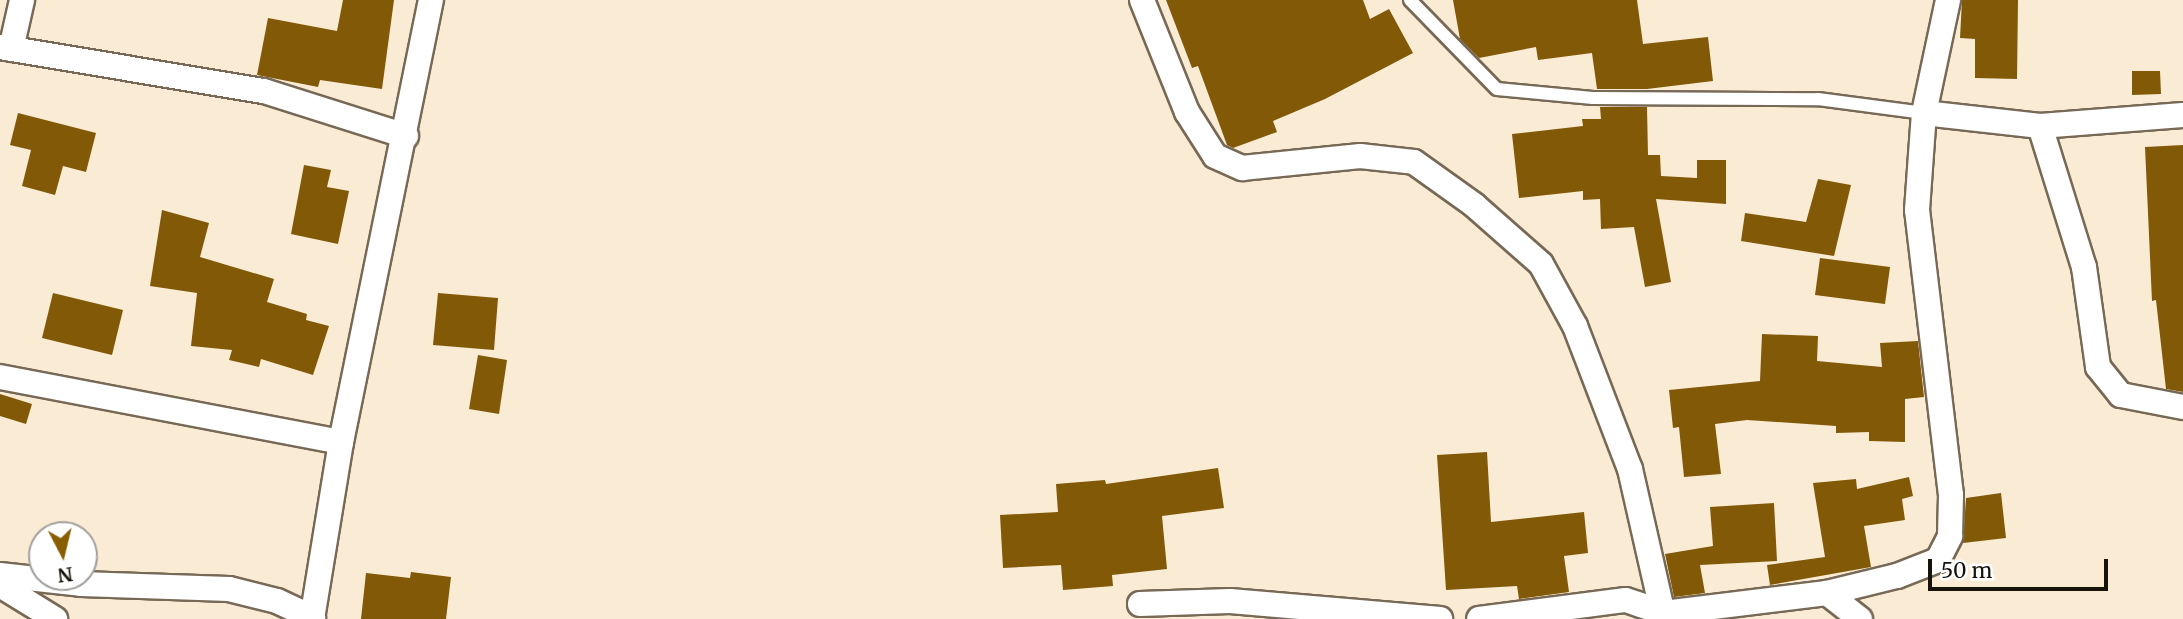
<!DOCTYPE html>
<html>
<head>
<meta charset="utf-8">
<style>
	body { margin:0 }
	#map { position:relative; width:2183px; height:619px; overflow:hidden; background:#faebd4; font-family:Merriweather,serif }
	div>[style] { position:absolute }
	[style*='--x'] { left:calc(var(--x)*1px); top:calc(var(--y)*1px); width:calc(var(--w)*1px); rotate:calc(var(--a)*1deg) }
	.building>* { inset:0; background:#815907 }
	.roads { filter:drop-shadow(2px 0 #776956) drop-shadow(-2px 0 #776956) drop-shadow(0 2px #776956) drop-shadow(0 -2px #776956) }
	.service>* { height:12px; margin:-6px; padding:0 6px; transform-origin:6px; border-radius:6px; background:#fff }
	.minor>* { height:24px; margin:-12px; padding:0 12px; transform-origin:12px; border-radius:12px; background:#fff }
	span { translate:-50% -50%; white-space:nowrap; text-align:center; line-height:1.15; -webkit-text-stroke:7px #fff; paint-order:stroke }
	.north { position:absolute; left:28px; top:521px; width:70px; height:70px; box-sizing:border-box; background:#fff; border:2px solid #a2a09d; border-radius:50%; rotate:173deg; font-size:19px; font-weight:700; line-height:28px; text-align:center; color:#17120a }
	.north::after { content:''; display:block; margin:auto; width:24px; height:32px; background:#895e00; clip-path:polygon(50% 0,100% 100%,50% 72%,0 100%) }
	.scale { position:absolute; left:1928px; top:559px; width:180px; height:32px; box-sizing:border-box; border:4px solid #17120a; border-top:0; padding-left:9px; font-size:21px; line-height:24px; white-space:nowrap; color:#17120a; -webkit-text-stroke:5px #fff; paint-order:stroke }
</style>
</head>
<body>
<div id="map">
	<div class="building">
		<div style="clip-path:polygon(343px 0,394px 0,382px 89px,320px 80px,318px 87px,257px 75px,268px 18px,337px 31px)"></div>
		<div style="clip-path:polygon(1166px 0,1363px 0,1370px 19px,1389px 9px,1413px 53px,1325px 99px,1273px 121px,1277px 132px,1233px 148px,1227px 145px,1198px 66px,1192px 68px)"></div>
		<div style="clip-path:polygon(1453px 0,1637px 0,1643px 44px,1708px 37px,1713px 81px,1647px 89px,1597px 89px,1592px 53px,1538px 60px,1536px 47px,1479px 58px,1460px 39px)"></div>
		<div style="clip-path:polygon(1962px 0,2018px 0,2017px 79px,1975px 78px,1975px 39px,1960px 38px)"></div>
		<div style="clip-path:polygon(2132px 71px,2160px 71px,2161px 94px,2132px 95px)"></div>
		<div style="clip-path:polygon(1600px 107px,1647px 107px,1648px 155px,1660px 155px,1661px 176px,1697px 178px,1697px 160px,1726px 160px,1726px 204px,1656px 199px,1671px 282px,1645px 287px,1634px 227px,1601px 229px,1600px 199px,1583px 200px,1583px 191px,1519px 198px,1512px 134px,1583px 126px,1582px 119px,1601px 119px)"></div>
		<div style="clip-path:polygon(18px 113px,96px 133px,86px 172px,63px 166px,55px 195px,22px 186px,31px 150px,10px 145px)"></div>
		<div style="clip-path:polygon(2183px 145px,2183px 392px,2166px 389px,2156px 300px,2152px 301px,2145px 147px)"></div>
		<div style="clip-path:polygon(304px 165px,331px 170px,327px 187px,349px 191px,338px 244px,291px 234px)"></div>
		<div style="clip-path:polygon(1818px 179px,1851px 185px,1834px 256px,1741px 241px,1745px 213px,1806px 222px)"></div>
		<div style="clip-path:polygon(162px 210px,209px 223px,200px 257px,274px 279px,267px 302px,307px 314px,306px 320px,329px 326px,313px 375px,261px 359px,259px 367px,229px 360px,232px 350px,191px 346px,197px 293px,150px 286px)"></div>
		<div style="clip-path:polygon(1820px 258px,1890px 267px,1885px 304px,1815px 295px)"></div>
		<div style="clip-path:polygon(53px 293px,123px 310px,112px 355px,42px 338px)"></div>
		<div style="clip-path:polygon(438px 293px,498px 298px,494px 350px,433px 345px)"></div>
		<div style="clip-path:polygon(1762px 334px,1818px 336px,1817px 361px,1882px 367px,1880px 343px,1918px 341px,1924px 397px,1905px 399px,1905px 442px,1869px 441px,1869px 432px,1836px 433px,1836px 426px,1747px 420px,1715px 424px,1721px 474px,1684px 477px,1679px 427px,1673px 428px,1669px 390px,1760px 381px)"></div>
		<div style="clip-path:polygon(478px 355px,507px 360px,499px 414px,469px 409px)"></div>
		<div style="clip-path:polygon(0 394px,32px 404px,26px 424px,0 416px)"></div>
		<div style="clip-path:polygon(1487px 452px,1491px 522px,1584px 512px,1588px 553px,1564px 556px,1569px 592px,1519px 599px,1517px 586px,1446px 590px,1437px 455px)"></div>
		<div style="clip-path:polygon(1218px 468px,1224px 508px,1162px 516px,1167px 569px,1112px 575px,1113px 586px,1063px 590px,1061px 565px,1003px 568px,1000px 515px,1058px 512px,1056px 484px,1105px 480px,1106px 484px)"></div>
		<div style="clip-path:polygon(1909px 477px,1913px 496px,1902px 499px,1905px 520px,1864px 526px,1871px 567px,1770px 585px,1767px 565px,1825px 557px,1813px 483px,1856px 479px,1857px 489px)"></div>
		<div style="clip-path:polygon(2001px 493px,2006px 538px,1963px 543px,1966px 498px)"></div>
		<div style="clip-path:polygon(1774px 503px,1777px 561px,1700px 565px,1705px 593px,1674px 597px,1665px 554px,1713px 546px,1710px 507px)"></div>
		<div style="clip-path:polygon(411px 572px,451px 577px,446px 619px,361px 619px,366px 573px,410px 578px)"></div>
	</div>
	<div class="roads">
		<div class="service">
			<div style="--x:1410;--y:0;--w:124;--a:45.7"></div>
			<div style="--x:1497;--y:89;--w:96;--a:5.4"></div>
			<div style="--x:1593;--y:98;--w:225;--a:0.3"></div>
			<div style="--x:1818;--y:99;--w:107;--a:7.5"></div>
		</div>
		<div class="minor">
			<div style="--x:1142;--y:0;--w:121;--a:68.1"></div>
			<div style="--x:1187;--y:112;--w:52;--a:57.5"></div>
			<div style="--x:1215;--y:156;--w:30;--a:24"></div>
			<div style="--x:1242;--y:168;--w:119;--a:-5.8"></div>
			<div style="--x:1360;--y:156;--w:54;--a:6.3"></div>
			<div style="--x:1414;--y:162;--w:74;--a:35.6"></div>
			<div style="--x:1474;--y:205;--w:89;--a:41.4"></div>
			<div style="--x:1541;--y:264;--w:71;--a:61.3"></div>
			<div style="--x:1575;--y:326;--w:153;--a:69"></div>
			<div style="--x:1630;--y:469;--w:154;--a:77.2"></div>
			<div style="--x:0;--y:47;--w:268;--a:9.5"></div>
			<div style="--x:264;--y:91;--w:149;--a:17.6"></div>
			<div style="--x:11;--y:49;--w:50;--a:-77.3"></div>
			<div style="--x:1924;--y:113;--w:116;--a:-78"></div>
			<div style="--x:2040;--y:126;--w:148;--a:72.7"></div>
			<div style="--x:2084;--y:267;--w:101;--a:82"></div>
			<div style="--x:2098;--y:367;--w:36;--a:51"></div>
			<div style="--x:2121;--y:395;--w:63;--a:11"></div>
			<div style="--x:0;--y:377;--w:347;--a:10.8"></div>
			<div style="--x:0;--y:575;--w:81;--a:6.3"></div>
			<div style="--x:81;--y:584;--w:148;--a:1.9"></div>
			<div style="--x:229;--y:589;--w:49;--a:14"></div>
			<div style="--x:277;--y:601;--w:40;--a:25"></div>
			<div style="--x:0;--y:585;--w:65;--a:31.7"></div>
			<div style="--x:1827;--y:593;--w:42;--a:38.2"></div>
			<div style="--x:1140;--y:604;--w:90;--a:-1.9"></div>
			<div style="--x:1230;--y:601;--w:211;--a:4.9"></div>
			<div style="--x:312;--y:619;--w:179;--a:-80.7"></div>
			<div style="--x:341;--y:442;--w:451;--a:-78.5"></div>
			<div style="--x:1479;--y:619;--w:148;--a:-7.4"></div>
			<div style="--x:1626;--y:600;--w:40;--a:18.9"></div>
			<div style="--x:1664;--y:613;--w:164;--a:-7"></div>
			<div style="--x:1827;--y:593;--w:72;--a:-13.7"></div>
			<div style="--x:1897;--y:576;--w:44;--a:-21.3"></div>
			<div style="--x:1938;--y:560;--w:27;--a:-63"></div>
			<div style="--x:1950;--y:536;--w:41;--a:-88.6"></div>
			<div style="--x:1951;--y:495;--w:287;--a:-96.8"></div>
			<div style="--x:1917;--y:210;--w:97;--a:-85.9"></div>
			<div style="--x:1924;--y:113;--w:117;--a:6.4"></div>
			<div style="--x:2040;--y:126;--w:143;--a:-4.4"></div>
		</div>
	</div>
	<div class="north">N</div>
	<div class="scale">50 m</div>
</div>
</body>
</html>
